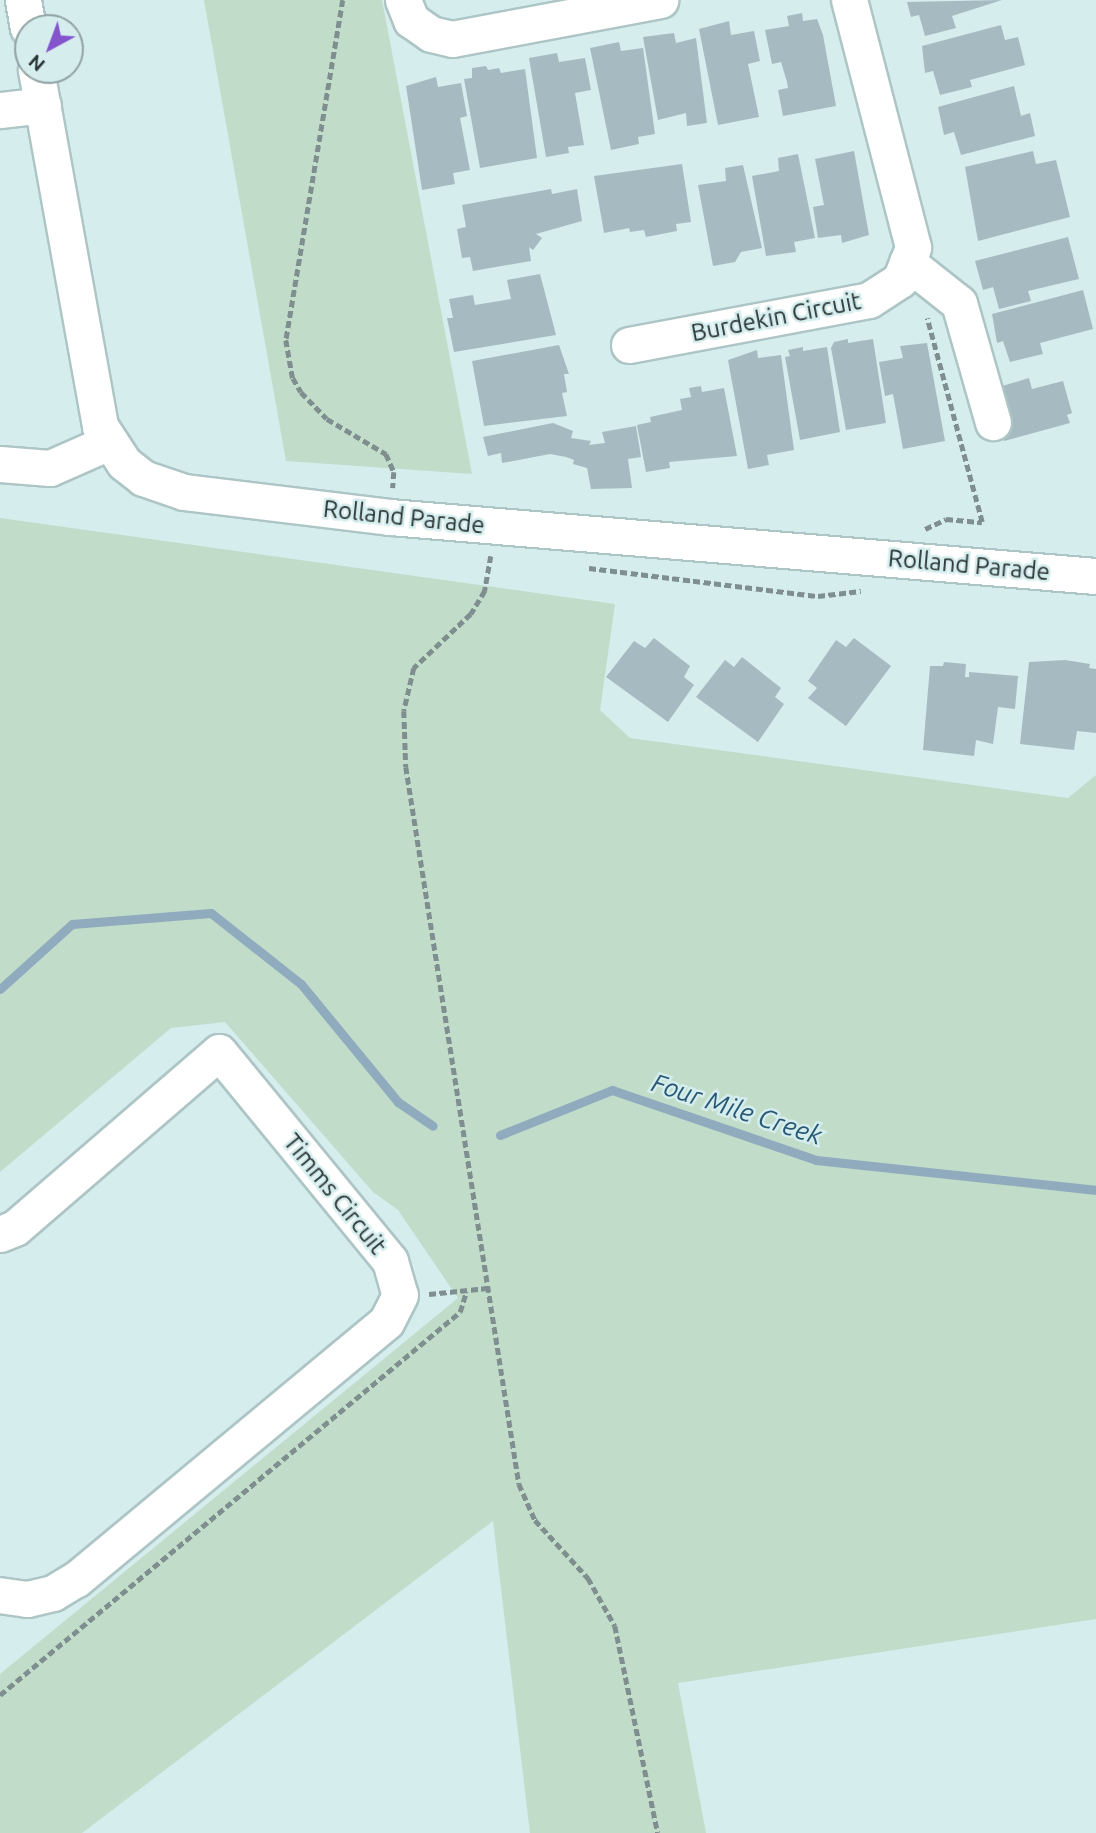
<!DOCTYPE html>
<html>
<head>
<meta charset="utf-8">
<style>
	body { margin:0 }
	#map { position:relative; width:1096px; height:1833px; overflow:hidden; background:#d5eded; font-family:Ubuntu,sans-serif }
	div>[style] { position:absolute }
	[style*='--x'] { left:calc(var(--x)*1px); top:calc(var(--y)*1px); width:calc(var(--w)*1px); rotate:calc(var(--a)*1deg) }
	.green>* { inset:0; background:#c1dcc9 }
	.stream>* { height:9px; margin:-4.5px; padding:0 4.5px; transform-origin:4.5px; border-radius:4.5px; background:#90abbe }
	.building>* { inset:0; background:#a5bbc1 }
	.path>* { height:4.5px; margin-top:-2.25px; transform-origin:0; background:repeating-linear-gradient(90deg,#7f8f8f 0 7px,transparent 0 10.5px) }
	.roads { filter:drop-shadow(2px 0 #aec5c5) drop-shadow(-2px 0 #aec5c5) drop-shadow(0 2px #aec5c5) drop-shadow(0 -2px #aec5c5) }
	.minor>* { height:35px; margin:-17.5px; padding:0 17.5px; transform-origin:17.5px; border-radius:17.5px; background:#fff }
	span { translate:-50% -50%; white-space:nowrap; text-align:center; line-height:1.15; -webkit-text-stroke:5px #d5eded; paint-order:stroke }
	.street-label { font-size:24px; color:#2a3333 }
	.water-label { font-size:26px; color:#275875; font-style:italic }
	.north { position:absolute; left:14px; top:14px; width:70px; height:70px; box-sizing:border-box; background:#d5eded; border:2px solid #91a3a3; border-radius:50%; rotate:221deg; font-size:19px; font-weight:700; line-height:28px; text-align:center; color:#2a3333 }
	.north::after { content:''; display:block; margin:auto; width:24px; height:32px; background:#8454cd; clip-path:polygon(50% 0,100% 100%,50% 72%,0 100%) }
</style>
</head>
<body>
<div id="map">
	<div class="green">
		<div style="clip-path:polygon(204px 0,382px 0,472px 474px,286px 461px)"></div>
		<div style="clip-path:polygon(0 518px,615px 604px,600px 710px,630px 738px,1068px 798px,1096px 775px,1096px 1619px,678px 1683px,706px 1833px,530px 1833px,493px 1521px,82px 1833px,0 1833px,0 1674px,458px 1298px,398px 1210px,373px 1192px,225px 1022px,171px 1028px,0 1172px)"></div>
	</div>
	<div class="stream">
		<div style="--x:0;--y:989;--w:97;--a:-42.1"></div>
		<div style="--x:72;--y:924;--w:139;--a:-4.5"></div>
		<div style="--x:211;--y:913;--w:115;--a:38.3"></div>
		<div style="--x:301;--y:984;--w:153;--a:50.6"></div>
		<div style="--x:398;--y:1102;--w:42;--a:34.4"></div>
		<div style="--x:500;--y:1135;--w:121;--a:-21.9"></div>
		<div style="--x:612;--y:1090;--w:216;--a:18.9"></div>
		<div style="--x:816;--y:1160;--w:282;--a:6.1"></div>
	</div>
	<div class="building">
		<div style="clip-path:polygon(1002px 0,952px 16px,956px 28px,925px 36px,919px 15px,911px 17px,907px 2px)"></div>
		<div style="clip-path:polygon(802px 13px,803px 21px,817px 19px,823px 35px,836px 106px,783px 116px,778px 90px,788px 88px,787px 82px,781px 62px,772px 64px,765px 30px,789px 26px,787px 16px)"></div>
		<div style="clip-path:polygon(729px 21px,731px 35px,754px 31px,760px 61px,748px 64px,759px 117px,718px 125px,699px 29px)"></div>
		<div style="clip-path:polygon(1001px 25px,1005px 40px,1018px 37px,1025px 65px,970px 80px,972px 87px,940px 95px,933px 71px,925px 73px,922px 46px)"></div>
		<div style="clip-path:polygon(674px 33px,676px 43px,696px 38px,707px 123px,687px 126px,686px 113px,658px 120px,643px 37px)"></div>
		<div style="clip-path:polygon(619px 42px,621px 51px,643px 48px,655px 134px,638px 137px,639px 144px,611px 150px,590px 48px)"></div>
		<div style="clip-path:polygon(557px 53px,559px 62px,585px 58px,591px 90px,575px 93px,584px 145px,568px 147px,569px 153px,546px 157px,529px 58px)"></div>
		<div style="clip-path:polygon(486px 66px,488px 70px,499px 68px,501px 73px,525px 69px,537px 158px,480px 168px,464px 79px,472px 78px,472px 68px)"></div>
		<div style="clip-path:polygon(436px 77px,438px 87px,461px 83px,467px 116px,460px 118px,470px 170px,453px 173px,455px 184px,422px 190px,406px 86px)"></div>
		<div style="clip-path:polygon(1014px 86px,1021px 116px,1030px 113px,1035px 136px,961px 155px,954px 132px,944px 135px,938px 107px)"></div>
		<div style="clip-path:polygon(854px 151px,869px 235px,842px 243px,841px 235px,818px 238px,813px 207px,824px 205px,815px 159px)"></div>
		<div style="clip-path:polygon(1033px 151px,1036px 164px,1056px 160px,1070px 217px,978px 241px,965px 167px)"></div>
		<div style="clip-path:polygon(798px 154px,815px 238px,794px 242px,796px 252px,766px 256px,752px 176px,779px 171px,778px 158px)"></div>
		<div style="clip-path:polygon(682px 164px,691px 222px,676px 224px,677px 231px,646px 237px,644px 230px,630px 232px,629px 228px,604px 233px,594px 176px)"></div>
		<div style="clip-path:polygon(743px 165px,762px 248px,741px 252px,735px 262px,713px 266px,698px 185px,726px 181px,725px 168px)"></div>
		<div style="clip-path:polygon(551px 189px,552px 194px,577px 189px,582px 221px,536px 234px,542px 238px,533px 250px,529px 247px,531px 261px,473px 271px,470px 257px,462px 258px,457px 229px,466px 227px,462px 205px)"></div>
		<div style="clip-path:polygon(1068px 237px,1079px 279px,1028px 291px,1031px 301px,999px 309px,993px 287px,983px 290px,975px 261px)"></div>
		<div style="clip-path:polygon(540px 274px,556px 335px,454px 352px,447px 318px,453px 318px,449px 299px,473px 295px,475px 305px,511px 299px,507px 280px)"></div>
		<div style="clip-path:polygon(1083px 290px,1093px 329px,1040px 343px,1043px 354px,1010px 362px,1003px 341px,997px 343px,992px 314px)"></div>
		<div style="clip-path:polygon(848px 339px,848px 343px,873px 339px,886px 423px,846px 430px,831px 348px,834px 342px)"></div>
		<div style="clip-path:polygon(927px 343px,945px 441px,903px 449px,893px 394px,885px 396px,879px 362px,903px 358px,900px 346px)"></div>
		<div style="clip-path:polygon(559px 345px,569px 374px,564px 374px,567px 392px,562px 393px,567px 416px,484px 426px,472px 361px)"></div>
		<div style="clip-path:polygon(803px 347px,803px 351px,827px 347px,840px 432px,800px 440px,785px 357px,790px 356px,788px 350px)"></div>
		<div style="clip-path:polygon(757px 350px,758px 358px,781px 355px,794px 450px,767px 455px,769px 465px,748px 469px,728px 360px)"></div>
		<div style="clip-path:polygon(1029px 378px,1032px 389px,1063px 381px,1072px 413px,1067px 415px,1070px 423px,1004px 441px,995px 413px,999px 387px)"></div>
		<div style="clip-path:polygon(701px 386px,702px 392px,724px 388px,737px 456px,669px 462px,670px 468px,646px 472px,637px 425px,651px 422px,650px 417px,682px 410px,680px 399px,691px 397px,689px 388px)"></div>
		<div style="clip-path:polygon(553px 423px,573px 431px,571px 438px,591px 441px,589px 445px,605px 443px,602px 432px,636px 426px,641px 457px,628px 459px,632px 488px,591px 489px,587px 468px,573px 464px,574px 460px,566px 457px,550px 454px,502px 463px,501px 453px,488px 456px,483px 437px)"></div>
		<div style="clip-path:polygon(654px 638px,690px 666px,684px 677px,694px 685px,668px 722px,606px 677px,634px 641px,645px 648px)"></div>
		<div style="clip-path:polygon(854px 638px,891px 666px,846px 726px,808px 698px,817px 688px,808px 681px,836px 640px,846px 647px)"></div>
		<div style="clip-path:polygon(742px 657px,781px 688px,775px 697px,784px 704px,758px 742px,696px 697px,725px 660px,734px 667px)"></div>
		<div style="clip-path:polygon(1065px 660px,1090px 664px,1089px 668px,1096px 669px,1096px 733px,1077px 731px,1074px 750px,1020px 744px,1029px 662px)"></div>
		<div style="clip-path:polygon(944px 662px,966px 664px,965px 677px,969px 677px,969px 672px,1018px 676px,1015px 709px,998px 707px,993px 744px,976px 740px,974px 756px,923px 750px,930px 666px,943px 666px)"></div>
	</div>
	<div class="path">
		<div style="--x:343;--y:0;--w:345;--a:99.5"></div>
		<div style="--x:286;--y:340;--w:39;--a:80"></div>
		<div style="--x:293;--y:378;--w:16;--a:60"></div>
		<div style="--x:301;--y:392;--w:37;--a:46"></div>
		<div style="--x:327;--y:419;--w:69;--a:30.7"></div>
		<div style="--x:386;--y:454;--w:20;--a:66"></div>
		<div style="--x:394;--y:472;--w:16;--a:94"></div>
		<div style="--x:925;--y:529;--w:23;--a:-25"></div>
		<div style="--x:946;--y:519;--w:36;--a:5"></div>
		<div style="--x:982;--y:522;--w:211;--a:-105.1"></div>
		<div style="--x:491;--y:556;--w:36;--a:100"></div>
		<div style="--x:485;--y:591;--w:27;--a:121"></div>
		<div style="--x:471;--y:614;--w:79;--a:136.5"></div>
		<div style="--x:414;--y:668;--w:44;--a:103.1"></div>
		<div style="--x:404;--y:711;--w:56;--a:88"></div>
		<div style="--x:406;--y:767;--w:726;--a:81.04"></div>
		<div style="--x:519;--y:1484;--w:39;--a:66"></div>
		<div style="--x:535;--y:1520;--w:79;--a:47.6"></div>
		<div style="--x:588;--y:1578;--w:55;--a:60.6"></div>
		<div style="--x:615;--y:1626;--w:211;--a:78.3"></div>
		<div style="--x:589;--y:568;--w:231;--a:7"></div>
		<div style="--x:818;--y:596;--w:43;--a:-6.6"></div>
		<div style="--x:429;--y:1294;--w:59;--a:-5.8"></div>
		<div style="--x:0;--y:1695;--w:599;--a:-39.78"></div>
		<div style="--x:460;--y:1312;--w:21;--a:-73"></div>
	</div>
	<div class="roads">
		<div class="minor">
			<div style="--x:23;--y:0;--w:28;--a:80"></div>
			<div style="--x:403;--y:0;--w:22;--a:68"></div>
			<div style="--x:411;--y:20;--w:24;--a:35"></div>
			<div style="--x:431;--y:34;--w:22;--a:13"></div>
			<div style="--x:452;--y:39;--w:212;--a:-10.6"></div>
			<div style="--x:36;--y:70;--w:362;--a:79.8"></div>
			<div style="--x:100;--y:426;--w:44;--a:57"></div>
			<div style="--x:124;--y:463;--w:24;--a:38"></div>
			<div style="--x:143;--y:478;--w:43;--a:18.9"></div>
			<div style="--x:184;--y:492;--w:208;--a:6.9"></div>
			<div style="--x:390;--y:517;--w:708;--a:4.78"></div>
			<div style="--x:0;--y:110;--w:43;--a:-6.6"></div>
			<div style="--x:907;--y:262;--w:66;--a:38.3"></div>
			<div style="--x:959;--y:303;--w:124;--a:74.1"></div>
			<div style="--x:629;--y:345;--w:244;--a:-10.6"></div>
			<div style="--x:869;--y:300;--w:37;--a:-33"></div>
			<div style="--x:900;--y:280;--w:35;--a:-68"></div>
			<div style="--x:913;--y:247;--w:255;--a:-104.5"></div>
			<div style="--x:0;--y:464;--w:50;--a:4.6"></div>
			<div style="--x:50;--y:468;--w:62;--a:-23.7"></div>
			<div style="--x:0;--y:1234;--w:16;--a:-22"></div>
			<div style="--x:15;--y:1228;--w:269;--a:-40.8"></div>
			<div style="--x:219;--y:1052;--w:270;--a:50.7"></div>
			<div style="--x:390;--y:1261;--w:35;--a:74"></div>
			<div style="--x:400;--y:1295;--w:30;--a:117"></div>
			<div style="--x:386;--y:1322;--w:403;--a:140.3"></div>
			<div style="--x:76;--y:1579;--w:27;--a:149"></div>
			<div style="--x:53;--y:1593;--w:27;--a:167"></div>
			<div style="--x:27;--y:1599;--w:27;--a:-172"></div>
		</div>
	</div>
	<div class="street-label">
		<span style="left:776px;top:317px;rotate:-11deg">Burdekin Circuit</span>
		<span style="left:404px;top:517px;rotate:6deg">Rolland Parade</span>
		<span style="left:969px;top:565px;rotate:5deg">Rolland Parade</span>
		<span style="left:335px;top:1194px;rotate:51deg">Timms Circuit</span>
	</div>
	<div class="water-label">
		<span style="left:737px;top:1109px;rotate:18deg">Four Mile Creek</span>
	</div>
	<div class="north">N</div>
</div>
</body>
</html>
